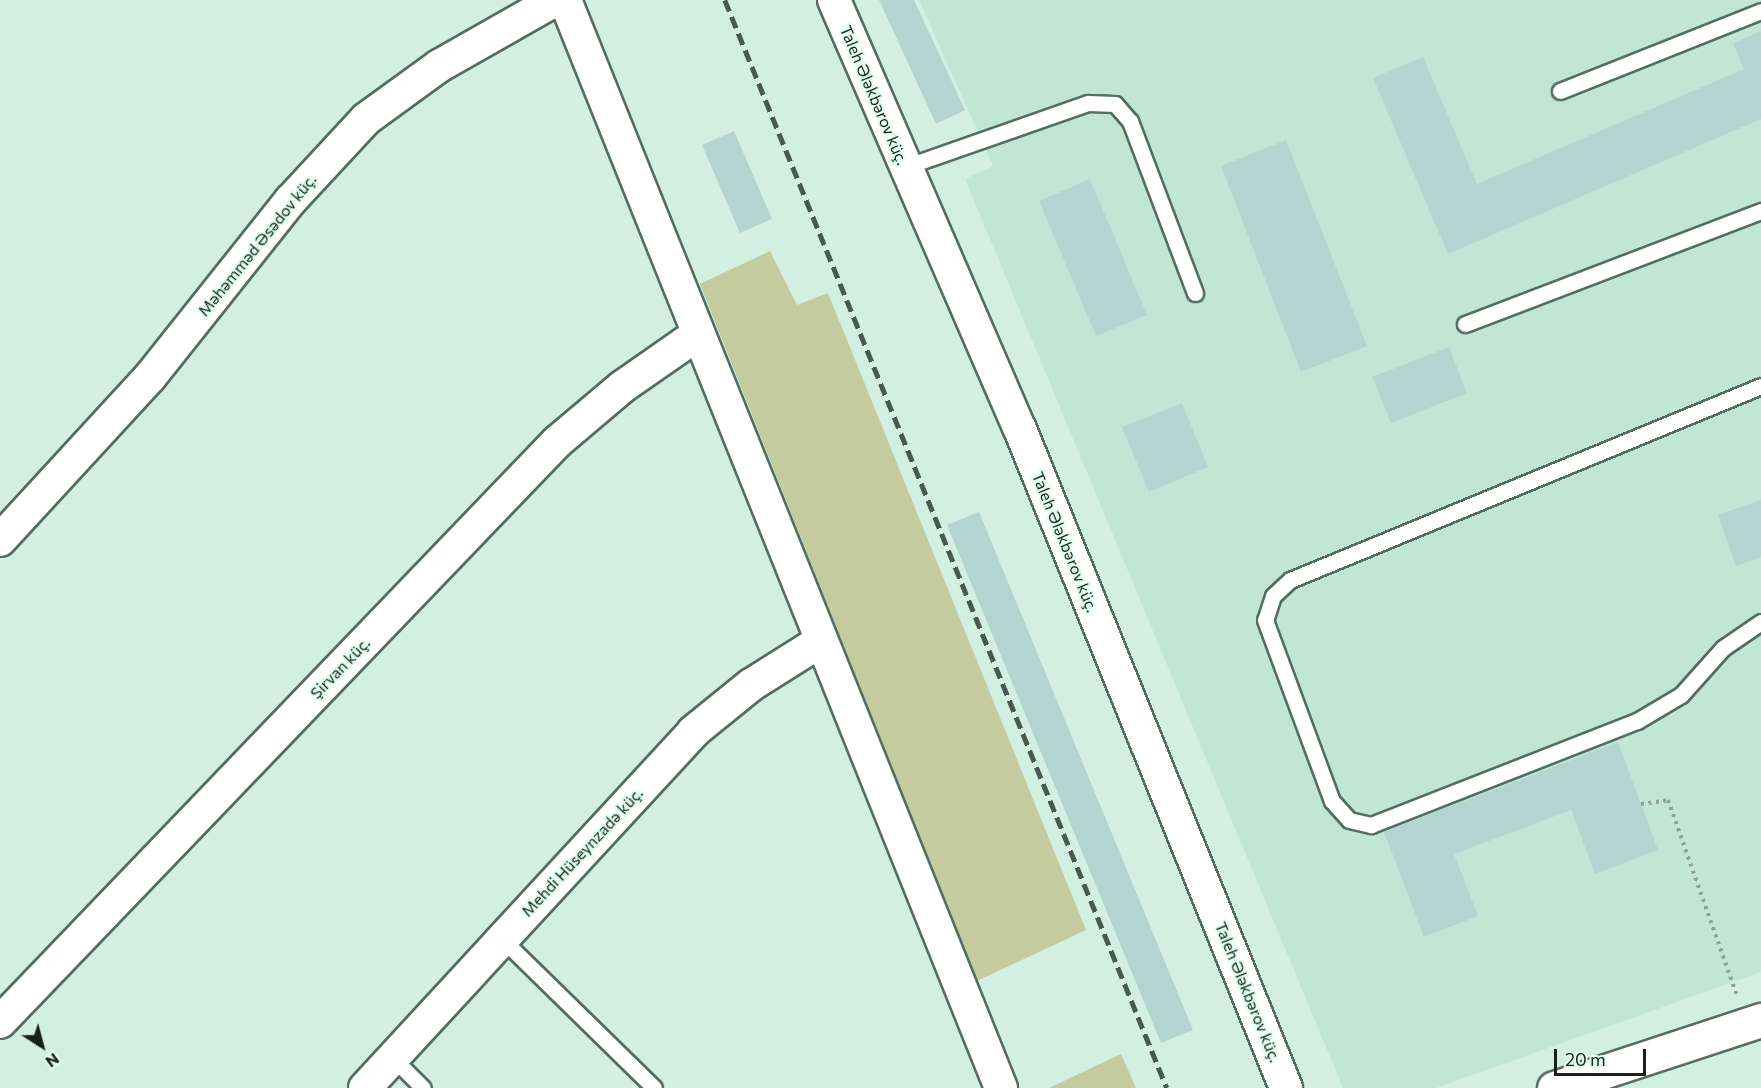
<!DOCTYPE html>
<html>
<head>
<meta charset="utf-8">
<style>
	body { margin:0 }
	#map { position:relative; width:1761px; height:1088px; overflow:hidden; background:#d3efe2; font-family:Commissioner,sans-serif }
	div>[style] { position:absolute }
	[style*='--x'] { left:calc(var(--x)*1px); top:calc(var(--y)*1px); width:calc(var(--w)*1px); rotate:calc(var(--a)*1deg) }
	.built>* { inset:0; background:#c2e6d5 }
	.green>* { inset:0; background:#c4cc9f }
	.building>* { inset:0; background:#b4d4d2 }
	.path>* { height:4px; margin-top:-2px; transform-origin:0; background:repeating-linear-gradient(90deg,#8da298 0 3px,transparent 0 7.5px) }
	.roads { filter:drop-shadow(2px 0 #546d61) drop-shadow(-2px 0 #546d61) drop-shadow(0 2px #546d61) drop-shadow(0 -2px #546d61) }
	.service>* { height:15px; margin:-7.5px; padding:0 7.5px; transform-origin:7.5px; border-radius:7.5px; background:#fff }
	.minor>* { height:32px; margin:-16px; padding:0 16px; transform-origin:16px; border-radius:16px; background:#fff }
	.secondary>* { height:33px; margin:-16.5px; padding:0 16.5px; transform-origin:16.5px; border-radius:16.5px; background:#fff }
	.rail>* { height:4.5px; margin-top:-2.25px; transform-origin:0; background:repeating-linear-gradient(90deg,#495951 0 12px,transparent 0 18px) }
	span { translate:-50% -50%; white-space:nowrap; text-align:center; line-height:1.15; -webkit-text-stroke:4.5px #e0fdef; paint-order:stroke }
	.street-label { font-size:16px; color:#17221d }
	.north { position:absolute; left:12px; top:1016px; width:60px; height:60px; -webkit-text-stroke:4px #e0fdef; paint-order:stroke; rotate:144deg; font-size:16px; font-weight:700; line-height:24px; text-align:center; color:#17221d }
	.north::after { content:''; display:block; margin:auto; width:21px; height:27px; background:#17221d; clip-path:polygon(50% 0,100% 100%,50% 72%,0 100%) }
	.scale { position:absolute; left:1554px; top:1049px; width:92px; height:27px; box-sizing:border-box; border:3px solid #17221d; border-top:0; padding-left:8px; font-size:18px; line-height:21px; white-space:nowrap; color:#17221d; -webkit-text-stroke:4px #e0fdef; paint-order:stroke }
</style>
</head>
<body>
<div id="map">
	<div class="built">
		<div style="clip-path:polygon(919px 0,1761px 0,1761px 972px,1436px 1088px,1343px 1088px,965px 179px,993px 166px)"></div>
	</div>
	<div class="green">
		<div style="clip-path:polygon(770px 251px,797px 305px,828px 293px,1086px 930px,977px 981px,700px 284px)"></div>
		<div style="clip-path:polygon(1121px 1054px,1136px 1088px,1049px 1088px)"></div>
	</div>
	<div class="building">
		<div style="clip-path:polygon(879px 0,914px 0,965px 110px,936px 124px)"></div>
		<div style="clip-path:polygon(1761px 31px,1761px 119px,1448px 254px,1373px 78px,1423px 57px,1477px 184px,1744px 69px,1733px 43px)"></div>
		<div style="clip-path:polygon(734px 131px,772px 219px,740px 233px,702px 145px)"></div>
		<div style="clip-path:polygon(1286px 140px,1367px 346px,1301px 372px,1221px 166px)"></div>
		<div style="clip-path:polygon(1090px 179px,1147px 315px,1096px 336px,1039px 201px)"></div>
		<div style="clip-path:polygon(1449px 347px,1467px 393px,1391px 423px,1372px 377px)"></div>
		<div style="clip-path:polygon(1182px 403px,1208px 467px,1149px 492px,1122px 427px)"></div>
		<div style="clip-path:polygon(1761px 500px,1761px 557px,1736px 566px,1718px 515px)"></div>
		<div style="clip-path:polygon(979px 512px,1193px 1030px,1161px 1043px,947px 525px)"></div>
		<div style="clip-path:polygon(1618px 742px,1658px 850px,1595px 874px,1571px 810px,1454px 854px,1478px 916px,1424px 937px,1384px 832px)"></div>
	</div>
	<div class="path">
		<div style="--x:1641;--y:804;--w:27;--a:-8"></div>
		<div style="--x:1668;--y:800;--w:208;--a:70.6"></div>
	</div>
	<div class="roads">
		<div class="service">
			<div style="--x:1560;--y:91;--w:216;--a:-21.7"></div>
			<div style="--x:905;--y:167;--w:194;--a:-19.3"></div>
			<div style="--x:1088;--y:103;--w:27;--a:2"></div>
			<div style="--x:1115;--y:104;--w:23;--a:49"></div>
			<div style="--x:1130;--y:121;--w:184;--a:69.3"></div>
			<div style="--x:1465;--y:324;--w:317;--a:-20.9"></div>
			<div style="--x:1761;--y:386;--w:509;--a:157.61"></div>
			<div style="--x:1290;--y:580;--w:23;--a:137"></div>
			<div style="--x:1273;--y:596;--w:25;--a:108"></div>
			<div style="--x:1265;--y:620;--w:193;--a:69.7"></div>
			<div style="--x:1332;--y:801;--w:25;--a:48"></div>
			<div style="--x:1349;--y:820;--w:23;--a:13"></div>
			<div style="--x:1371;--y:825;--w:286;--a:-21.4"></div>
			<div style="--x:1637;--y:721;--w:51;--a:-30.6"></div>
			<div style="--x:1681;--y:695;--w:63;--a:-48.2"></div>
			<div style="--x:1723;--y:648;--w:46;--a:-34.4"></div>
			<div style="--x:501;--y:938;--w:214;--a:44.4"></div>
			<div style="--x:393;--y:1058;--w:42;--a:45"></div>
		</div>
		<div class="minor">
			<div style="--x:565;--y:0;--w:1172;--a:68.16"></div>
			<div style="--x:834;--y:0;--w:468;--a:66.6"></div>
			<div style="--x:1020;--y:429;--w:711;--a:68.02"></div>
			<div style="--x:0;--y:540;--w:222;--a:-47.4"></div>
			<div style="--x:150;--y:377;--w:226;--a:-51.5"></div>
			<div style="--x:291;--y:200;--w:110;--a:-47.2"></div>
			<div style="--x:366;--y:119;--w:90;--a:-36"></div>
			<div style="--x:439;--y:66;--w:133;--a:-29.6"></div>
			<div style="--x:0;--y:1022;--w:804;--a:-46.16"></div>
			<div style="--x:557;--y:442;--w:85;--a:-40.2"></div>
			<div style="--x:622;--y:387;--w:93;--a:-34.9"></div>
			<div style="--x:365;--y:1088;--w:484;--a:-47.3"></div>
			<div style="--x:693;--y:732;--w:75;--a:-39"></div>
			<div style="--x:751;--y:685;--w:83;--a:-32.2"></div>
		</div>
		<div class="secondary">
			<div style="--x:1554;--y:1088;--w:218;--a:-18.2"></div>
		</div>
	</div>
	<div class="rail">
		<div style="--x:725;--y:0;--w:1174;--a:67.89"></div>
	</div>
	<div class="street-label">
		<span style="left:874px;top:95px;rotate:67deg">Taleh Ələkbərov küç.</span>
		<span style="left:257px;top:245px;rotate:-51deg">Məhəmməd Əsədov küç.</span>
		<span style="left:1065px;top:542px;rotate:68deg">Taleh Ələkbərov küç.</span>
		<span style="left:340px;top:668px;rotate:-46deg">Şirvan küç.</span>
		<span style="left:582px;top:852px;rotate:-47deg">Mehdi Hüseynzadə küç.</span>
		<span style="left:1248px;top:992px;rotate:68deg">Taleh Ələkbərov küç.</span>
	</div>
	<div class="north">N</div>
	<div class="scale">20 m</div>
</div>
</body>
</html>
